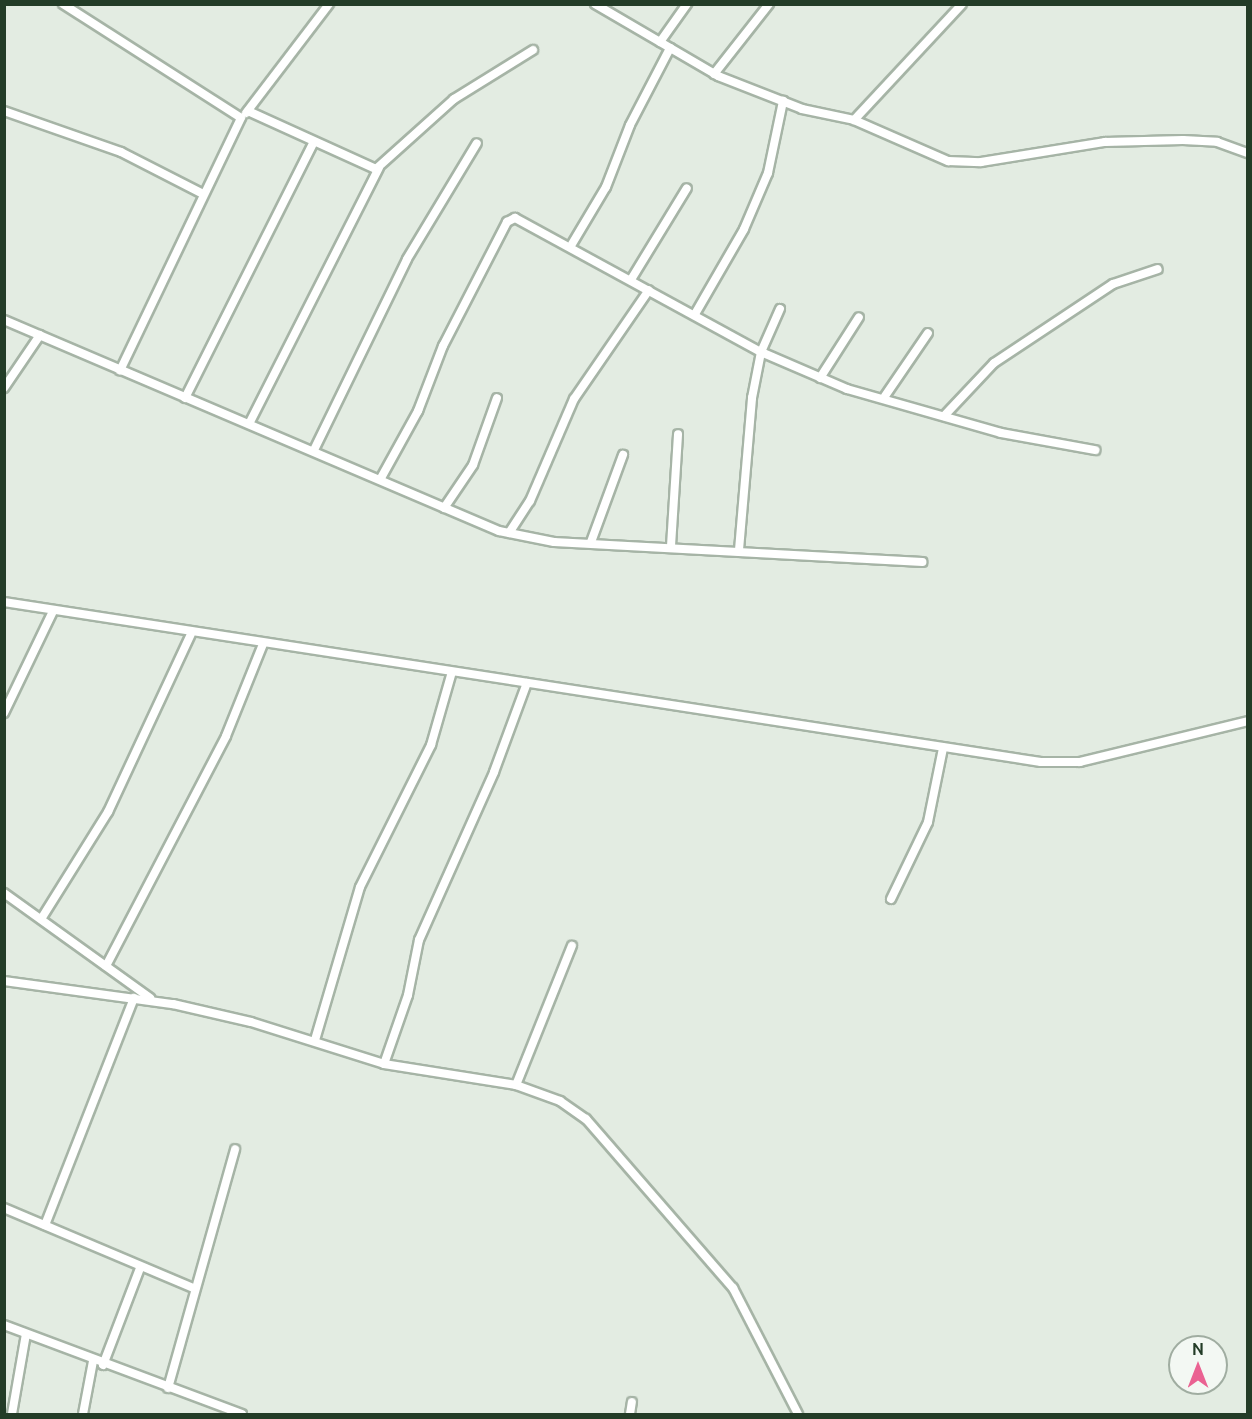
<!DOCTYPE html>
<html>
<head>
<meta charset="utf-8">
<style>
	body { margin:0 }
	#map { position:relative; width:1252px; height:1419px; overflow:hidden; background:#e3ece2; font-family:Ubuntu,sans-serif }
	div>[style] { position:absolute }
	[style*='--x'] { left:calc(var(--x)*1px); top:calc(var(--y)*1px); width:calc(var(--w)*1px); rotate:calc(var(--a)*1deg) }
	.roads { filter:drop-shadow(2px 0 #a6b4a6) drop-shadow(-2px 0 #a6b4a6) drop-shadow(0 2px #a6b4a6) drop-shadow(0 -2px #a6b4a6) }
	.minor>* { height:8px; margin:-4px; padding:0 4px; transform-origin:4px; border-radius:4px; background:#fff }
	span { translate:-50% -50%; white-space:nowrap; text-align:center; line-height:1.15; -webkit-text-stroke:5px #f3f8f3; paint-order:stroke }
	.frame { position:absolute; inset:0; border:6px solid #233c27; pointer-events:none }
	.north { position:absolute; left:1168px; top:1335px; width:60px; height:60px; box-sizing:border-box; background:#f3f8f3; border:2px solid #a0ada1; border-radius:50%; rotate:0deg; font-size:16px; font-weight:700; line-height:24px; text-align:center; color:#233c27 }
	.north::after { content:''; display:block; margin:auto; width:21px; height:27px; background:#ea6292; clip-path:polygon(50% 0,100% 100%,50% 72%,0 100%) }
</style>
</head>
<body>
<div id="map">
	<div class="roads">
		<div class="minor">
			<div style="--x:63;--y:4;--w:211;--a:32.6"></div>
			<div style="--x:241;--y:118;--w:280;--a:115.6"></div>
			<div style="--x:595;--y:4;--w:143;--a:30.3"></div>
			<div style="--x:718;--y:76;--w:90;--a:21.4"></div>
			<div style="--x:802;--y:109;--w:53;--a:11.9"></div>
			<div style="--x:854;--y:120;--w:103;--a:23.6"></div>
			<div style="--x:948;--y:161;--w:33;--a:2"></div>
			<div style="--x:981;--y:162;--w:126;--a:-9.2"></div>
			<div style="--x:1105;--y:142;--w:78;--a:-1.5"></div>
			<div style="--x:1183;--y:140;--w:34;--a:3"></div>
			<div style="--x:1217;--y:142;--w:33;--a:20"></div>
			<div style="--x:660;--y:42;--w:47;--a:-54.6"></div>
			<div style="--x:714;--y:74;--w:89;--a:-51.8"></div>
			<div style="--x:4;--y:111;--w:124;--a:19.3"></div>
			<div style="--x:121;--y:152;--w:92;--a:27.1"></div>
			<div style="--x:248;--y:111;--w:141;--a:24.4"></div>
			<div style="--x:376;--y:169;--w:105;--a:-41.9"></div>
			<div style="--x:454;--y:99;--w:93;--a:-31.8"></div>
			<div style="--x:246;--y:113;--w:137;--a:-52.7"></div>
			<div style="--x:854;--y:120;--w:158;--a:-47"></div>
			<div style="--x:572;--y:244;--w:66;--a:-59.2"></div>
			<div style="--x:606;--y:187;--w:66;--a:-68.8"></div>
			<div style="--x:630;--y:125;--w:87;--a:-62.5"></div>
			<div style="--x:632;--y:278;--w:105;--a:-58.6"></div>
			<div style="--x:695;--y:314;--w:98;--a:-60"></div>
			<div style="--x:744;--y:229;--w:61;--a:-66.8"></div>
			<div style="--x:768;--y:173;--w:74;--a:-78.2"></div>
			<div style="--x:4;--y:320;--w:538;--a:23.09"></div>
			<div style="--x:499;--y:531;--w:56;--a:11.3"></div>
			<div style="--x:554;--y:542;--w:369;--a:3.1"></div>
			<div style="--x:820;--y:378;--w:72;--a:-57.4"></div>
			<div style="--x:4;--y:388;--w:64;--a:-55.8"></div>
			<div style="--x:885;--y:396;--w:76;--a:-55.7"></div>
			<div style="--x:185;--y:398;--w:287;--a:-63.3"></div>
			<div style="--x:944;--y:416;--w:73;--a:-46.7"></div>
			<div style="--x:994;--y:363;--w:143;--a:-33.6"></div>
			<div style="--x:1113;--y:284;--w:47;--a:-18.4"></div>
			<div style="--x:249;--y:424;--w:287;--a:-63.1"></div>
			<div style="--x:314;--y:450;--w:212;--a:-64"></div>
			<div style="--x:407;--y:259;--w:135;--a:-58.9"></div>
			<div style="--x:381;--y:478;--w:77;--a:-61.1"></div>
			<div style="--x:418;--y:411;--w:70;--a:-69"></div>
			<div style="--x:443;--y:346;--w:140;--a:-62.7"></div>
			<div style="--x:507;--y:222;--w:9;--a:-27"></div>
			<div style="--x:515;--y:218;--w:280;--a:28.6"></div>
			<div style="--x:761;--y:352;--w:94;--a:23.3"></div>
			<div style="--x:847;--y:389;--w:160;--a:15.9"></div>
			<div style="--x:1001;--y:433;--w:96;--a:10.3"></div>
			<div style="--x:444;--y:508;--w:52;--a:-56"></div>
			<div style="--x:473;--y:465;--w:71;--a:-70.3"></div>
			<div style="--x:509;--y:533;--w:38;--a:-57"></div>
			<div style="--x:530;--y:501;--w:111;--a:-66.7"></div>
			<div style="--x:574;--y:399;--w:132;--a:-55.5"></div>
			<div style="--x:591;--y:542;--w:93;--a:-69.8"></div>
			<div style="--x:671;--y:546;--w:112;--a:-86.4"></div>
			<div style="--x:739;--y:550;--w:153;--a:-85.1"></div>
			<div style="--x:752;--y:398;--w:47;--a:-78.9"></div>
			<div style="--x:761;--y:352;--w:47;--a:-66.2"></div>
			<div style="--x:4;--y:602;--w:1049;--a:8.77"></div>
			<div style="--x:1041;--y:762;--w:39;--a:0"></div>
			<div style="--x:1080;--y:762;--w:173;--a:-13.7"></div>
			<div style="--x:4;--y:713;--w:113;--a:-64.3"></div>
			<div style="--x:4;--y:893;--w:180;--a:35.7"></div>
			<div style="--x:891;--y:899;--w:85;--a:-64.3"></div>
			<div style="--x:928;--y:822;--w:76;--a:-78.5"></div>
			<div style="--x:43;--y:916;--w:123;--a:-58"></div>
			<div style="--x:108;--y:812;--w:196;--a:-65"></div>
			<div style="--x:106;--y:966;--w:259;--a:-62.4"></div>
			<div style="--x:226;--y:736;--w:99;--a:-68.1"></div>
			<div style="--x:4;--y:981;--w:171;--a:7.8"></div>
			<div style="--x:173;--y:1004;--w:80;--a:13"></div>
			<div style="--x:251;--y:1022;--w:139;--a:17.5"></div>
			<div style="--x:384;--y:1064;--w:134;--a:9"></div>
			<div style="--x:516;--y:1085;--w:47;--a:20"></div>
			<div style="--x:560;--y:1101;--w:32;--a:35"></div>
			<div style="--x:586;--y:1119;--w:224;--a:49"></div>
			<div style="--x:733;--y:1288;--w:142;--a:62.7"></div>
			<div style="--x:315;--y:1040;--w:159;--a:-73.6"></div>
			<div style="--x:360;--y:887;--w:159;--a:-63.4"></div>
			<div style="--x:431;--y:745;--w:76;--a:-74"></div>
			<div style="--x:384;--y:1064;--w:73;--a:-70.8"></div>
			<div style="--x:408;--y:995;--w:56;--a:-78.7"></div>
			<div style="--x:419;--y:940;--w:184;--a:-65.9"></div>
			<div style="--x:494;--y:772;--w:95;--a:-69.7"></div>
			<div style="--x:516;--y:1085;--w:150;--a:-68.1"></div>
			<div style="--x:4;--y:1208;--w:205;--a:22.9"></div>
			<div style="--x:45;--y:1225;--w:244;--a:-68.6"></div>
			<div style="--x:4;--y:1325;--w:254;--a:20.5"></div>
			<div style="--x:103;--y:1365;--w:104;--a:-69.1"></div>
			<div style="--x:168;--y:1388;--w:248;--a:-74.3"></div>
			<div style="--x:12;--y:1414;--w:81;--a:-80.1"></div>
			<div style="--x:83;--y:1414;--w:54;--a:-79.3"></div>
			<div style="--x:630;--y:1414;--w:12;--a:-81"></div>
		</div>
	</div>
	<div class="frame"></div>
	<div class="north">N</div>
</div>
</body>
</html>
